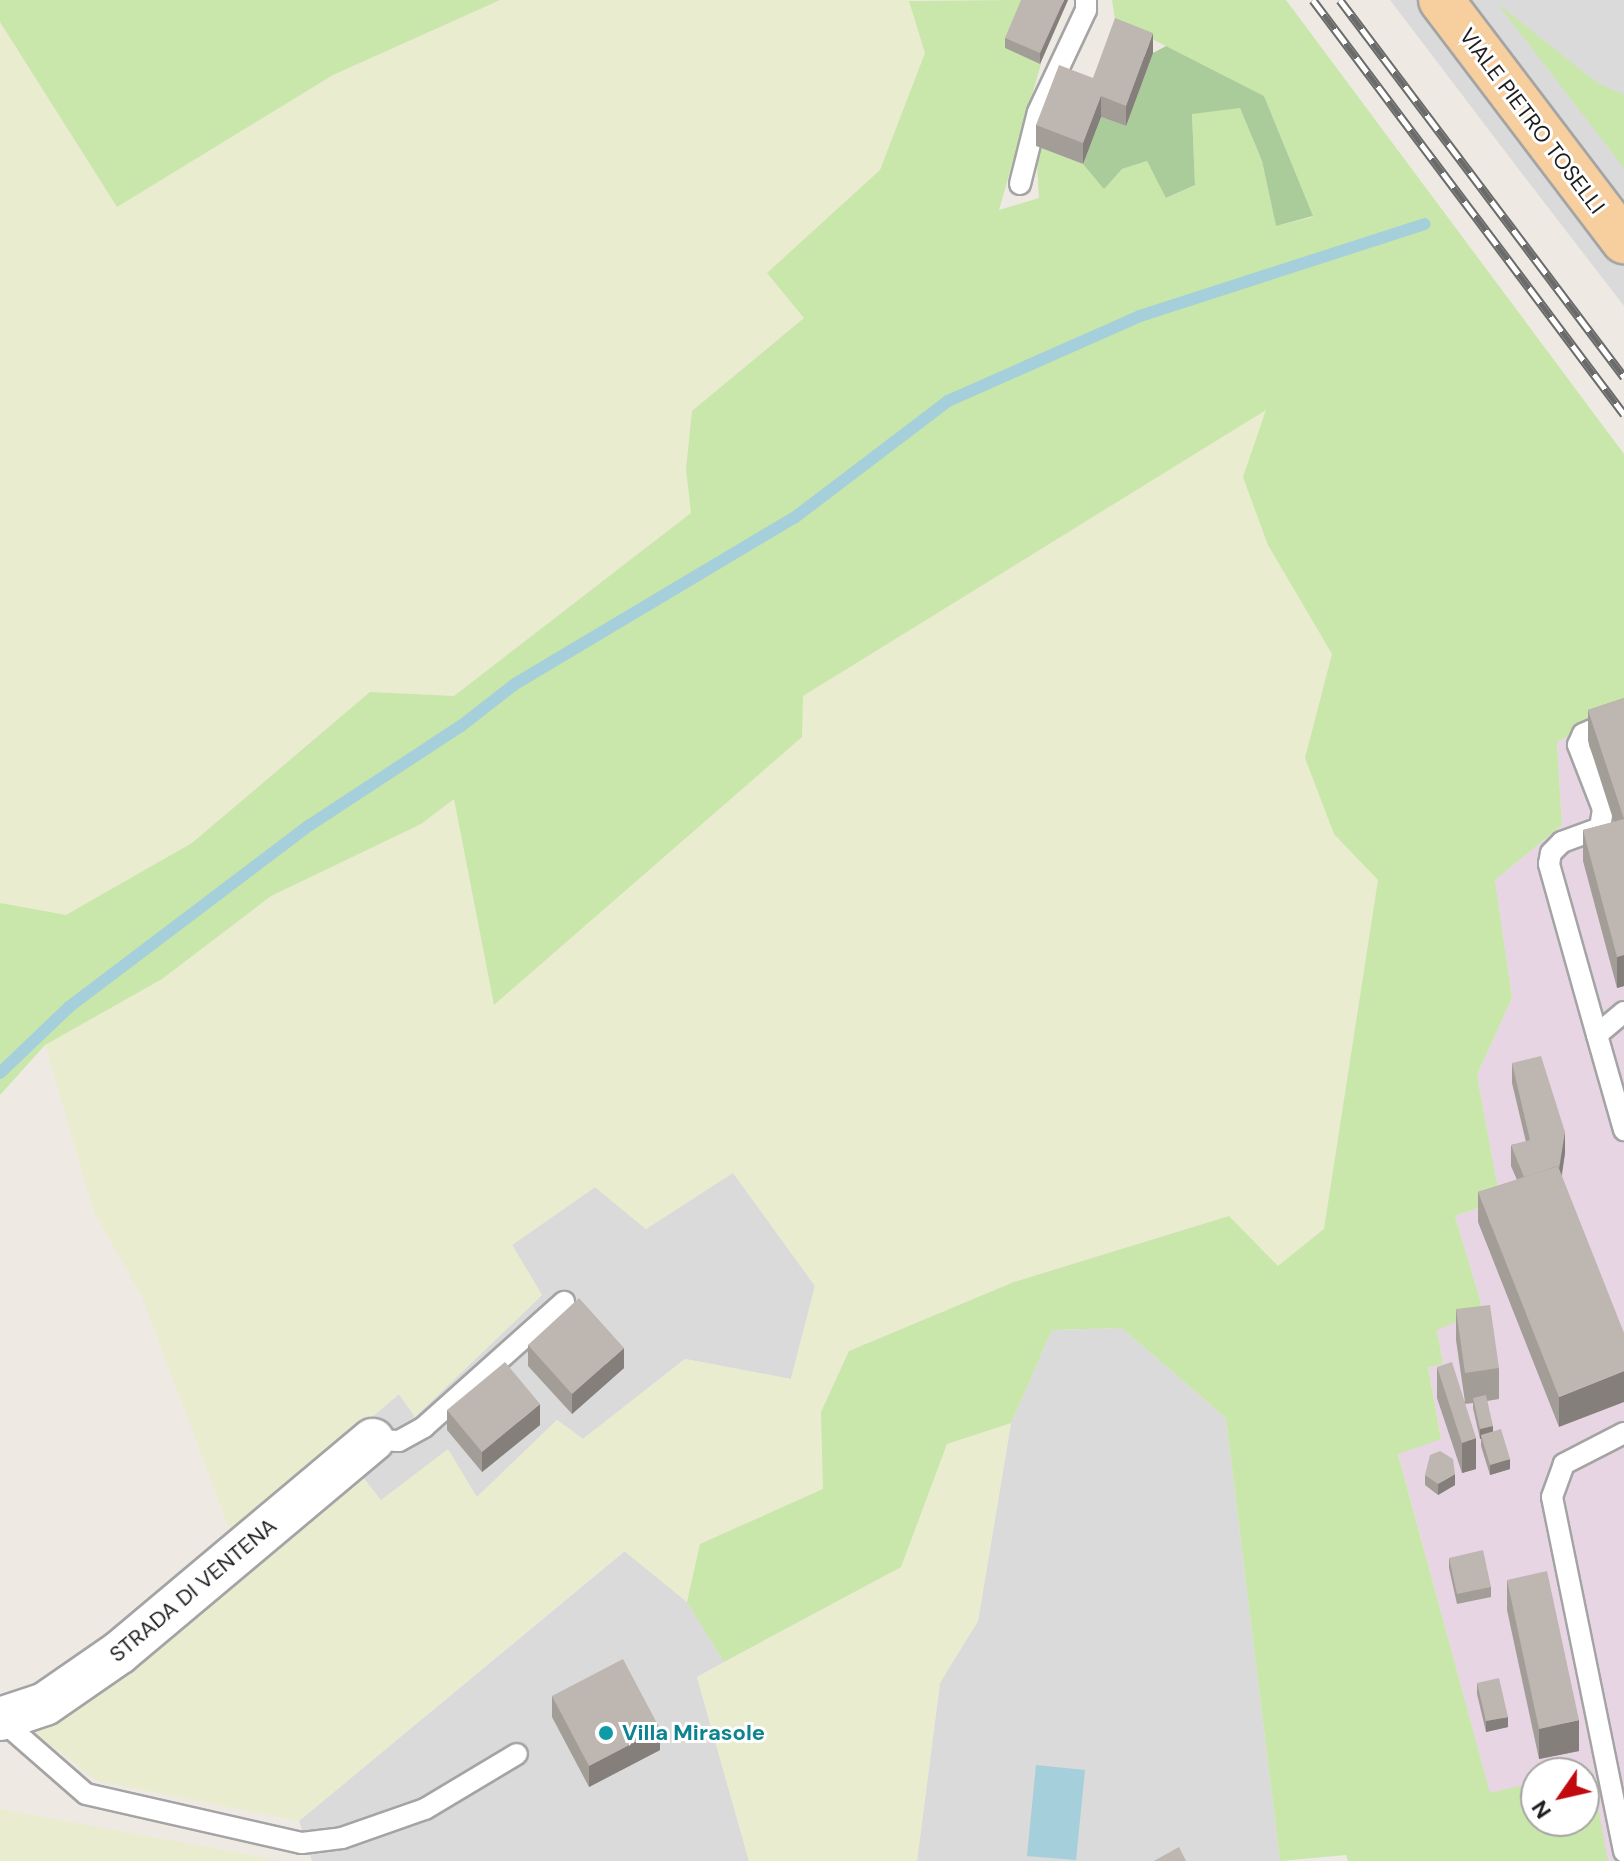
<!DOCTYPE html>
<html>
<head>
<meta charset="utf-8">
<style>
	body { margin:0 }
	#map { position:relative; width:1624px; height:1861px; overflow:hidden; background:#eeeae3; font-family:"DM Sans",sans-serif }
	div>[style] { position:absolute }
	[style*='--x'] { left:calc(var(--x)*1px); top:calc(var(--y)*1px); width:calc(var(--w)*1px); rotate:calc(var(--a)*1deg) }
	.residential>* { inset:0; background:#dbdada }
	.industrial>* { inset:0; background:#e7d5e4 }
	.farmland>* { inset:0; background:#eaeccf }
	.grass>* { inset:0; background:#c9e6ab }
	.forest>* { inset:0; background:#aacb9a }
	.water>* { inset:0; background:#a5cfda }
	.stream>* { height:12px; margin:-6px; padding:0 6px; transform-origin:6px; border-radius:6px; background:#a5cfda }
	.roads { filter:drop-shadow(2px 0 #a4a4a4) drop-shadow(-2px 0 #a4a4a4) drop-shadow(0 2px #a4a4a4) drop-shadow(0 -2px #a4a4a4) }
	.lane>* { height:20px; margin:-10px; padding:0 10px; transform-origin:10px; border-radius:10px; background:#fff }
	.street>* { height:42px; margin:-21px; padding:0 21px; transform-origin:21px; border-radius:21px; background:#fff }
	.primary>* { height:44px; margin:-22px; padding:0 22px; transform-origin:22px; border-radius:22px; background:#f7cf9f }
	.rail>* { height:9px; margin-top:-4.5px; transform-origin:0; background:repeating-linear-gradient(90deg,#fff 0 18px,#6b6b6b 0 36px); box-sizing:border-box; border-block:2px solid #6b6b6b }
	.wall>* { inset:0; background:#a39d97 }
	.shaded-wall>* { inset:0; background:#857f7b }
	.building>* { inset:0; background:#beb6b0 }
	.dots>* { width:22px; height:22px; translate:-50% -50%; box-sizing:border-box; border:4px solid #fff; border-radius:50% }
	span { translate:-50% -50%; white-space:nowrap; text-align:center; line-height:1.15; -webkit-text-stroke:6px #fff; paint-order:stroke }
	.street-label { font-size:22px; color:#1d1d1d }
	.culture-label { font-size:22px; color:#0d838f; font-weight:700 }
	.left { translate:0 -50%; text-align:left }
	.north { position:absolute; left:1520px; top:1757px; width:80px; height:80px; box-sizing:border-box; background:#fff; border:2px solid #a5a5a5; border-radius:50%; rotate:236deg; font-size:22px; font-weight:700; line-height:32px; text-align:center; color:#1d1d1d }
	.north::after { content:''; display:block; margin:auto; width:28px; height:36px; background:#c1090e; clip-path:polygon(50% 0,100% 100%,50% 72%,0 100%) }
</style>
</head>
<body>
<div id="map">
	<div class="residential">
		<div style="clip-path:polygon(1390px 0,1624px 0,1624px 306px,1523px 175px)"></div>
		<div style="clip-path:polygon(733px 1172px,815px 1286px,791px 1379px,685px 1359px,583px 1439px,557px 1420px,477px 1497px,380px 1500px,338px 1446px,399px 1394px,415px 1417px,542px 1295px,512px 1245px,595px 1187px,646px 1229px)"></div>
		<div style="clip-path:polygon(1122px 1328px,1226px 1418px,1280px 1861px,917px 1861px,940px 1682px,978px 1621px,1011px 1423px,1052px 1330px)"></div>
		<div style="clip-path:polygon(625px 1551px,687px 1602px,724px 1662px,697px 1677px,749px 1861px,312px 1861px,299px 1821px)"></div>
	</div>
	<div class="industrial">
		<div style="clip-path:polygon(evenodd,1624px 707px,1624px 1861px,1515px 1861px,1490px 1794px,1398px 1453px,1441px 1438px,1428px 1366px,1443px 1364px,1437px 1329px,1483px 1310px,1455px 1216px,1500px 1200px,1477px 1075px,1512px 998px,1495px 880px,1562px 825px,1557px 742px,1624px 707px,1536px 1773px,1584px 1773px,1584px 1821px,1536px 1821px,1536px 1773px)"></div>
	</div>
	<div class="farmland">
		<div style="clip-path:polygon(500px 0,915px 0,909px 1px,925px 53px,880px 170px,768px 273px,804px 318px,692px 411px,686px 469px,691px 513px,454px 696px,370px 692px,192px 843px,66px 916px,0 903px,0 22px,117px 207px,333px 75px)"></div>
		<div style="clip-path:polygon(1267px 409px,1268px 545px,1332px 654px,1305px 758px,1334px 834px,1378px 879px,1324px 1230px,1278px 1266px,1228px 1216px,1014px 1282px,849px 1351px,821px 1412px,823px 1489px,700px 1544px,687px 1602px,624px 1551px,299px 1821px,98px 1781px,29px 1729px,358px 1471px,381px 1500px,448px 1449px,477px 1497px,557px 1420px,583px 1439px,685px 1359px,791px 1379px,815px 1286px,733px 1173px,646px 1229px,595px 1187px,512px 1245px,542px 1295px,415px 1417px,399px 1394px,232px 1536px,142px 1297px,94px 1212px,45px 1045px,162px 979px,271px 896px,420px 824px,454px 799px,494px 1005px,803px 696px)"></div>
		<div style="clip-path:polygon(1011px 1423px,978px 1621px,940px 1683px,917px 1861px,749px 1861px,697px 1677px,901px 1567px,947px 1444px)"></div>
		<div style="clip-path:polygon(0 1809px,283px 1861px,0 1861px)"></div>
	</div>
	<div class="grass">
		<div style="clip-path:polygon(0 0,500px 0,333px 75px,117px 207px,0 22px)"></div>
		<div style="clip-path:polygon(1026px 0,1005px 48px,1041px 64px,999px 210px,1039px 198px,1036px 146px,1083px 164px,1104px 188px,1122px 169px,1147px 161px,1167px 198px,1195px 185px,1192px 113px,1240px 108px,1262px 161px,1276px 226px,1313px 217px,1264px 96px,1115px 20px,1112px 0,1286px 0,1624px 454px,1624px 707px,1557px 742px,1562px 825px,1495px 880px,1512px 998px,1477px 1075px,1500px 1200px,1455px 1216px,1483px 1310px,1437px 1330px,1443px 1364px,1428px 1367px,1441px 1439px,1398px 1454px,1490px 1793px,1536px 1782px,1536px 1821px,1584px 1821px,1584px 1773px,1574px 1773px,1591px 1769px,1608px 1861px,1348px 1861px,1346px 1855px,1280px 1861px,1226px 1418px,1122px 1328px,1052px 1330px,1011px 1423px,947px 1444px,901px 1567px,724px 1662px,687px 1602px,700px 1544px,823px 1489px,821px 1412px,849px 1351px,1014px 1282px,1229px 1216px,1278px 1266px,1324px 1229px,1378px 880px,1334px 834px,1305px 758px,1332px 654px,1268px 545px,1243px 477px,1266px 410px,803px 696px,802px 737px,494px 1005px,454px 799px,421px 824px,271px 896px,162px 979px,45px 1045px,0 1095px,0 903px,66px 915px,192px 843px,370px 692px,454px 696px,691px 513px,686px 469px,692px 411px,804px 318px,767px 273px,880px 170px,925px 53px,909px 1px)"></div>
		<div style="clip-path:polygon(1497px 3px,1596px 82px,1624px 95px,1624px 168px)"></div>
	</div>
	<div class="forest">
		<div style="clip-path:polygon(1166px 46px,1264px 96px,1313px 216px,1276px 226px,1262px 161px,1240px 108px,1192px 114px,1195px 185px,1166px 198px,1147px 161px,1122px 169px,1104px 189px,1083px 164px,1101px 117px,1126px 126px,1153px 53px)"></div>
	</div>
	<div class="water">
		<div style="clip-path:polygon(1036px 1765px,1085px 1770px,1076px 1860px,1027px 1856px)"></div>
	</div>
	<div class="stream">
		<div style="--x:0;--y:1073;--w:95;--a:-43.7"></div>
		<div style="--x:69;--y:1007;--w:302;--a:-37.1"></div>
		<div style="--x:310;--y:825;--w:181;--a:-33.3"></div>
		<div style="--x:461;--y:726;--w:68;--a:-37.9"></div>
		<div style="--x:515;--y:684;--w:325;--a:-30.8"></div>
		<div style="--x:794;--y:518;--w:193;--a:-37.2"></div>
		<div style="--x:948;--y:401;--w:210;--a:-23.9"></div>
		<div style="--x:1140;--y:316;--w:299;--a:-17.9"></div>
	</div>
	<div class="roads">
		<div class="lane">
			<div style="--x:1020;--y:184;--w:74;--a:-76"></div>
			<div style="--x:1038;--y:112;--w:113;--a:-64.8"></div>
			<div style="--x:1086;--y:10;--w:10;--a:-90"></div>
			<div style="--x:1624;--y:1012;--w:35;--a:140"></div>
			<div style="--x:1597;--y:1035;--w:99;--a:74.1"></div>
			<div style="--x:1597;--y:1035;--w:178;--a:-105.7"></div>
			<div style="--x:1549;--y:864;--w:11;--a:-80"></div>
			<div style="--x:1551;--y:853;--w:16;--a:-45"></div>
			<div style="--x:1562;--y:842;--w:40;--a:-20.2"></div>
			<div style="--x:1600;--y:828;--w:19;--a:-81"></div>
			<div style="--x:1603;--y:809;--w:69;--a:-111.3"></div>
			<div style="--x:1578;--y:745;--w:12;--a:-66"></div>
			<div style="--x:1583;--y:734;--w:45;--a:-23.7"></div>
			<div style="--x:1624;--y:1433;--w:68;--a:152.7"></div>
			<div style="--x:1564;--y:1464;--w:35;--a:110"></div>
			<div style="--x:1552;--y:1497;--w:362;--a:78.5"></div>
			<div style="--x:373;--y:1440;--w:26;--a:2"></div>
			<div style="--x:399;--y:1441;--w:29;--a:-29"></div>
			<div style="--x:424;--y:1427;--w:188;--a:-41.8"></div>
			<div style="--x:0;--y:1719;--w:114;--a:41.1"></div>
			<div style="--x:86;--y:1794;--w:221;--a:12.8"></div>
			<div style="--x:302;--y:1843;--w:40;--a:-7.1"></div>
			<div style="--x:342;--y:1838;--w:88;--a:-19.3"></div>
			<div style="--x:425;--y:1809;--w:107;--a:-30.9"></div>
		</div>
		<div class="street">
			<div style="--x:0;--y:1719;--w:47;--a:-18.4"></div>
			<div style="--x:45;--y:1704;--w:91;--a:-34.7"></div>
			<div style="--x:120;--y:1652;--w:330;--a:-40"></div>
		</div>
		<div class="primary">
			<div style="--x:1441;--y:0;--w:303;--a:52.8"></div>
		</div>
	</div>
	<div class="rail">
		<div style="--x:1313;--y:0;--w:518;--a:53.09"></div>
		<div style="--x:1340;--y:0;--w:472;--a:53"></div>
	</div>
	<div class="wall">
		<div style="clip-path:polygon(1068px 0,1040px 64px,1005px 48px,1005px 38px)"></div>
		<div style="clip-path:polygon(1153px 53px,1126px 126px,1101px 117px,1083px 164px,1036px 146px,1036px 125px,1093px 78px)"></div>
		<div style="clip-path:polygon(1624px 698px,1624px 986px,1617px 988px,1583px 861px,1583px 830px,1614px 822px,1588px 741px,1588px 710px)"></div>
		<div style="clip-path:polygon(1512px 1063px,1565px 1153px,1562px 1175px,1559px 1427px,1478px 1222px,1478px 1192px,1517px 1180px,1511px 1166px,1511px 1145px,1526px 1142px,1512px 1083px)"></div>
		<div style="clip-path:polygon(1456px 1309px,1499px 1368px,1499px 1399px,1487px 1401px,1493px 1432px,1510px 1469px,1490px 1475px,1481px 1446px,1481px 1439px,1480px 1439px,1473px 1408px,1473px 1403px,1465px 1404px,1476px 1469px,1462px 1473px,1437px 1398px,1437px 1367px,1465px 1402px,1456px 1340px)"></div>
		<div style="clip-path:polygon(528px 1345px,624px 1368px,572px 1414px,528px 1366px)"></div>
		<div style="clip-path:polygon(447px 1410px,540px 1425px,482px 1472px,447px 1430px)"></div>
		<div style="clip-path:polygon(1425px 1475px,1455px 1485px,1438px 1495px,1425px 1485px)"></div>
		<div style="clip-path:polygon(1449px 1558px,1491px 1587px,1491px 1597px,1457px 1604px,1449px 1568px)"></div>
		<div style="clip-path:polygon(1507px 1580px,1579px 1751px,1539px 1759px,1507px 1610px)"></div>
		<div style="clip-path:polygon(1477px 1683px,1508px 1727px,1486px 1732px,1477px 1694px)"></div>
		<div style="clip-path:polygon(552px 1696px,660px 1750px,589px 1787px,552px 1717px)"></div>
	</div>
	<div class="shaded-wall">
		<div style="clip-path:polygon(1064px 0,1068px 0,1040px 64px,1040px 53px)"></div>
		<div style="clip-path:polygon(1153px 33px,1153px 53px,1126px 126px,1126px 106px)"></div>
		<div style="clip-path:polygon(1101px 96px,1101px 117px,1083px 164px,1083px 143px)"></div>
		<div style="clip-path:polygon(1624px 955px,1624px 986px,1617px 988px,1617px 957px)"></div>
		<div style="clip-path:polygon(1565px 1132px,1565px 1153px,1558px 1197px,1527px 1207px)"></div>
		<div style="clip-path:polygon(624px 1348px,624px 1368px,572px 1414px,572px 1394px)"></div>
		<div style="clip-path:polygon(1624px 1371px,1624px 1402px,1559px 1427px,1559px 1397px)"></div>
		<div style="clip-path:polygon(540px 1404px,540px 1425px,482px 1472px,482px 1452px)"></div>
		<div style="clip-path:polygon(1493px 1426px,1493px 1437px,1481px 1435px,1481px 1439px,1480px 1439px,1480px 1429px)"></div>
		<div style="clip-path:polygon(1476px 1438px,1476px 1469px,1462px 1473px,1462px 1443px)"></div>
		<div style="clip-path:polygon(1510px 1459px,1510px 1469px,1490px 1475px,1490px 1465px)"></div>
		<div style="clip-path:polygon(1455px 1474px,1455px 1485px,1438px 1495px,1438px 1484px)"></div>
		<div style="clip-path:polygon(1508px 1717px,1508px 1727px,1486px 1732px,1486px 1721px)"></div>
		<div style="clip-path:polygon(1579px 1720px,1579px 1751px,1539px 1759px,1539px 1729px)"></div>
		<div style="clip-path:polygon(660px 1729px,660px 1750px,589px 1787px,589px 1766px)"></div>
	</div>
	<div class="building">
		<div style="clip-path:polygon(1021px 0,1064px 0,1040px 53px,1005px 38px)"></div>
		<div style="clip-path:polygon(1115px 18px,1153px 33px,1126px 106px,1101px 96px,1083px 143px,1036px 125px,1059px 65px,1093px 78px)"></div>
		<div style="clip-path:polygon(1624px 698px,1624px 955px,1617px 957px,1583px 830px,1624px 819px,1588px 710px)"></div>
		<div style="clip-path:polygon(1541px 1056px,1565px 1132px,1559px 1169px,1558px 1166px,1524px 1177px,1511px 1145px,1530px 1140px,1512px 1063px)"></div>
		<div style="clip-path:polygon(1558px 1166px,1624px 1333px,1624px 1371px,1559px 1397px,1478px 1192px)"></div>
		<div style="clip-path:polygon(579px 1298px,624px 1348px,572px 1394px,528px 1345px)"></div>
		<div style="clip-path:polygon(1490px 1305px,1499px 1368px,1465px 1373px,1456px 1309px)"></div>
		<div style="clip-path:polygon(505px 1362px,540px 1404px,482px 1452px,447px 1410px)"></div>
		<div style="clip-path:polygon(1452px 1362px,1476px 1438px,1462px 1443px,1437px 1367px)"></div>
		<div style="clip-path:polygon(1486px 1395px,1493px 1426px,1480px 1429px,1473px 1398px)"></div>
		<div style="clip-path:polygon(1501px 1429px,1510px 1459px,1490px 1465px,1481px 1435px)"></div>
		<div style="clip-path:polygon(1440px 1451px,1453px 1459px,1455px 1474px,1438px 1484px,1425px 1475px,1430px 1455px)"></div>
		<div style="clip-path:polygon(1483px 1550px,1491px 1587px,1457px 1594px,1449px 1558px)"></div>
		<div style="clip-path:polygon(1547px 1571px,1579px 1720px,1539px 1729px,1507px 1580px)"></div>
		<div style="clip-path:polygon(623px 1659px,660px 1729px,589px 1766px,552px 1696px)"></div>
		<div style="clip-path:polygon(1499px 1678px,1508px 1717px,1486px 1721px,1477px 1683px)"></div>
		<div style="clip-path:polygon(1179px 1847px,1186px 1861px,1154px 1861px)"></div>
	</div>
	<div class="dots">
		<div style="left:606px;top:1733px;background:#0f9aa8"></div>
	</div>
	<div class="street-label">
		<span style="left:1532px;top:121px;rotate:53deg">VIALE PIETRO TOSELLI</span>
		<span style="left:193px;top:1590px;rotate:-40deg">STRADA DI VENTENA</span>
	</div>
	<div class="culture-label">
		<span class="left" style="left:622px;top:1733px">Villa Mirasole</span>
	</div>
	<div class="north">N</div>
</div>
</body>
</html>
